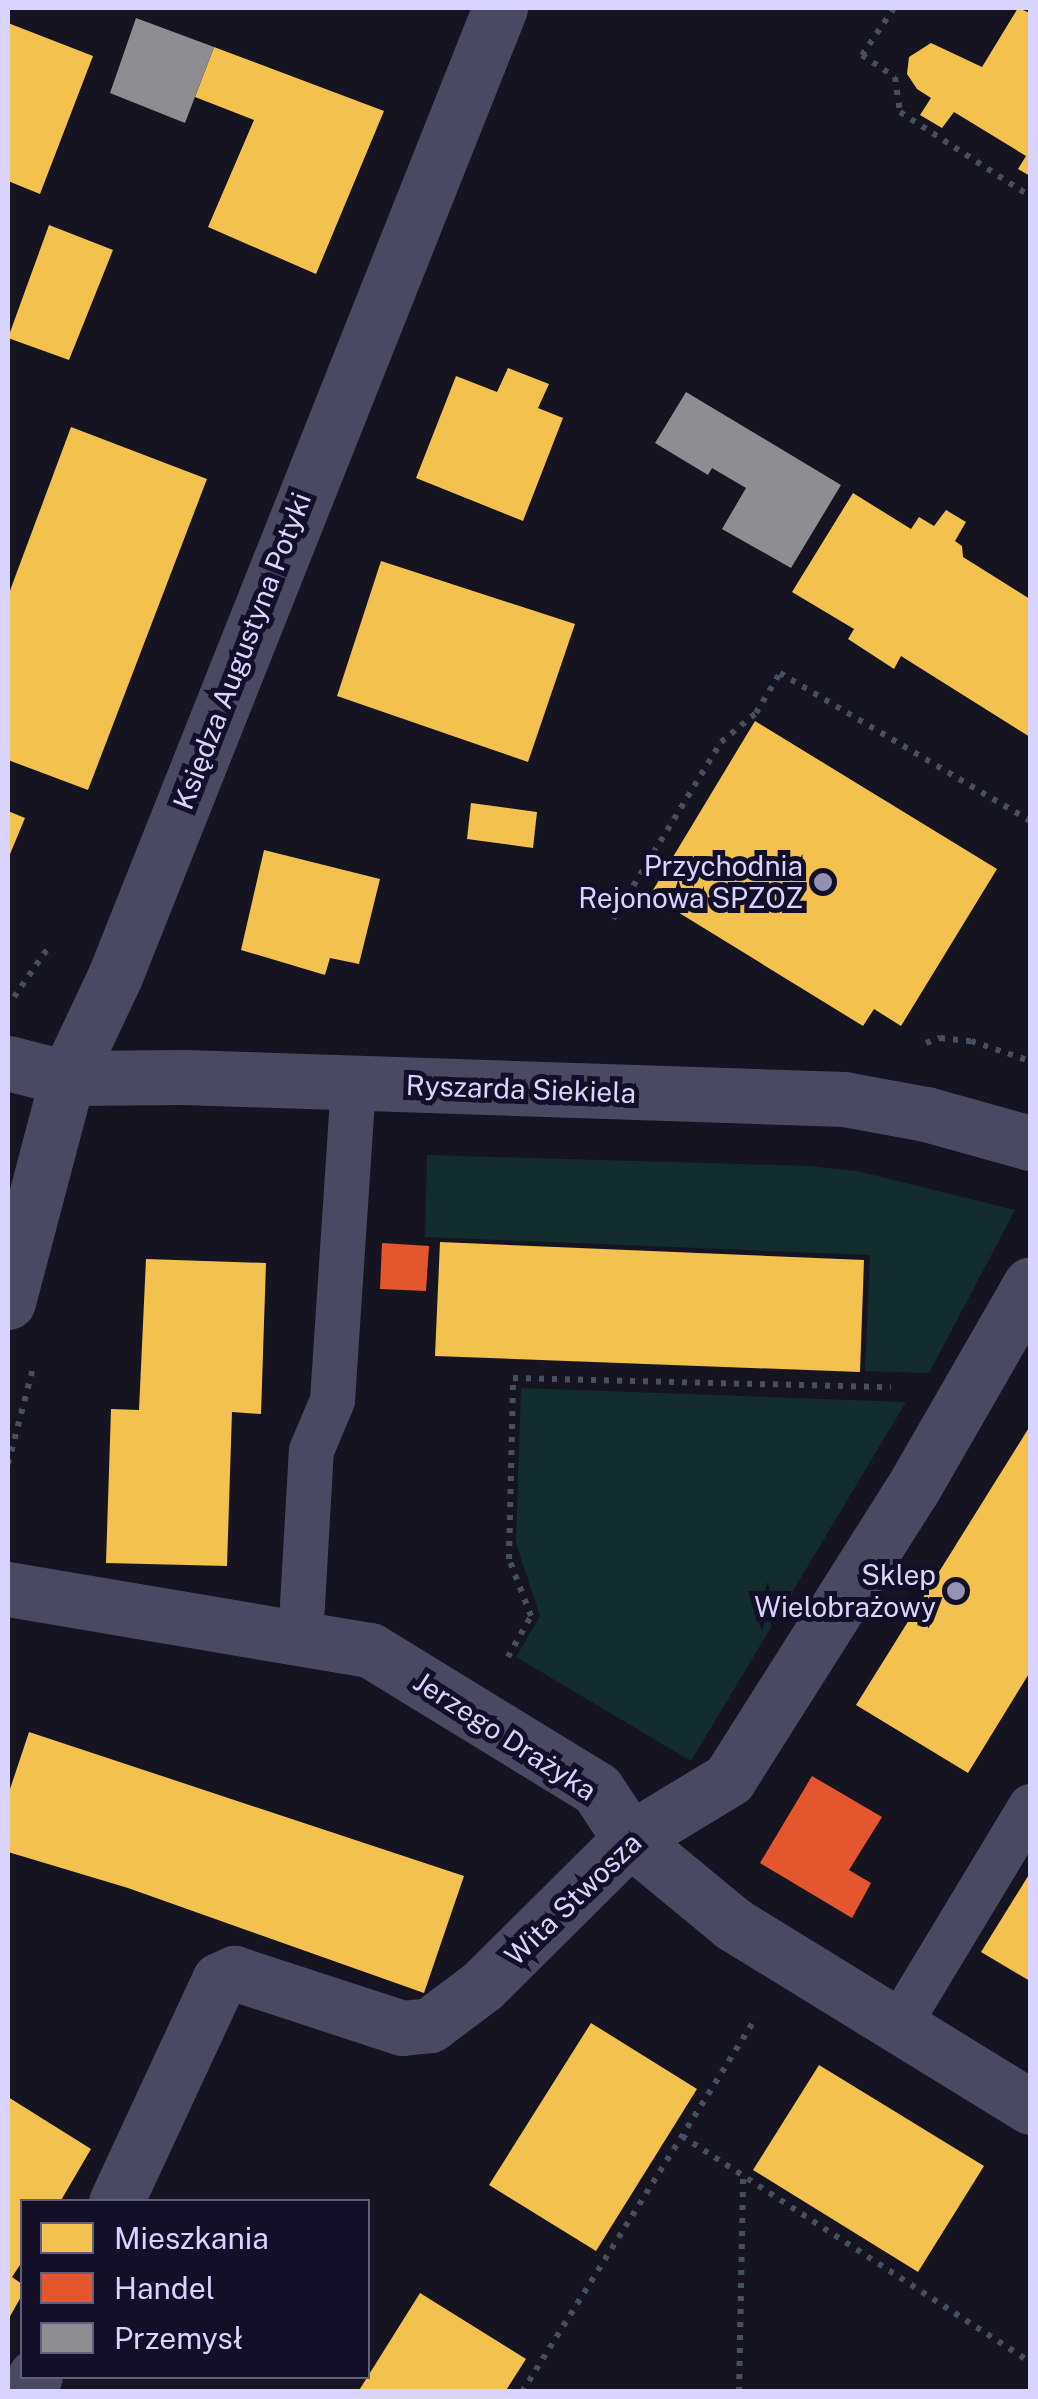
<!DOCTYPE html>
<html>
<head>
<meta charset="utf-8">
<style>
	body { margin:0 }
	#map { position:relative; width:1038px; height:2399px; overflow:hidden; background:#161421; font-family:"Public Sans",sans-serif }
	div>[style] { position:absolute }
	[style*='--x'] { left:calc(var(--x)*1px); top:calc(var(--y)*1px); width:calc(var(--w)*1px); rotate:calc(var(--a)*1deg) }
	.green>* { inset:0; background:#132c2d }
	.homes>* { inset:0; background:#f2c14e }
	.shops>* { inset:0; background:#e4572e }
	.industry>* { inset:0; background:#8d8d92 }
	.path>* { height:6px; margin-top:-3px; transform-origin:0; background:repeating-linear-gradient(90deg,#44505f 0 5px,transparent 0 13px) }
	.service>* { height:45px; margin:-22.5px; padding:0 22.5px; transform-origin:22.5px; border-radius:22.5px; background:#4a4962 }
	.minor>* { height:55px; margin:-27.5px; padding:0 27.5px; transform-origin:27.5px; border-radius:27.5px; background:#4a4962 }
	.tertiary>* { height:55px; margin:-27.5px; padding:0 27.5px; transform-origin:27.5px; border-radius:27.5px; background:#4a4962 }
	.dots>* { width:28px; height:28px; translate:-50% -50%; box-sizing:border-box; border:5px solid #130f26; border-radius:50% }
	span { translate:-50% -50%; white-space:nowrap; text-align:center; line-height:1.15; -webkit-text-stroke:10px #130f26; paint-order:stroke }
	.street-label { font-size:28px; color:#d9d4ff }
	.poi-label { font-size:28px; color:#d9d4ff }
	.right { translate:-100% -50%; text-align:right }
	.frame { position:absolute; inset:0; border:10px solid #d9d4ff; pointer-events:none }
	.legend { position:absolute; left:20px; top:2199px; width:350px; height:180px; box-sizing:border-box; background:#130f26; border:2px solid #625e7d; margin:0; padding:12px 18px; list-style:none; font-size:30px; color:#d9d4ff }
	.legend li { display:flex; align-items:center; gap:20px; height:50px }
	.legend b { width:50px; border:2px solid #625e7d }
</style>
</head>
<body>
<div id="map">
	<div class="green">
		<div style="clip-path:polygon(427px 1155px,810px 1166px,857px 1171px,1015px 1210px,929px 1373px,865px 1371px,870px 1255px,425px 1237px)"></div>
		<div style="clip-path:polygon(521px 1388px,906px 1402px,691px 1761px,516px 1657px,540px 1616px,516px 1543px)"></div>
	</div>
	<div class="homes">
		<div style="clip-path:polygon(1018px 8px,1030px 13px,1030px 176px,1018px 169px,1026px 156px,954px 112px,942px 128px,920px 115px,931px 98px,917px 89px,907px 74px,909px 57px,931px 43px,982px 67px)"></div>
		<div style="clip-path:polygon(8px 23px,93px 56px,40px 194px,8px 181px)"></div>
		<div style="clip-path:polygon(214px 47px,384px 111px,316px 274px,208px 227px,254px 120px,195px 97px)"></div>
		<div style="clip-path:polygon(49px 225px,113px 250px,69px 360px,8px 338px)"></div>
		<div style="clip-path:polygon(508px 368px,549px 384px,538px 408px,563px 418px,523px 521px,416px 478px,456px 376px,497px 392px)"></div>
		<div style="clip-path:polygon(71px 427px,207px 479px,88px 790px,8px 760px,8px 596px)"></div>
		<div style="clip-path:polygon(853px 493px,911px 529px,919px 517px,934px 526px,946px 510px,966px 522px,955px 541px,962px 546px,963px 557px,1030px 599px,1030px 737px,901px 656px,894px 669px,848px 639px,854px 629px,792px 592px)"></div>
		<div style="clip-path:polygon(381px 561px,575px 624px,528px 762px,337px 696px)"></div>
		<div style="clip-path:polygon(755px 721px,997px 869px,901px 1026px,874px 1009px,863px 1026px,650px 895px)"></div>
		<div style="clip-path:polygon(471px 803px,537px 812px,533px 848px,467px 839px)"></div>
		<div style="clip-path:polygon(8px 811px,25px 818px,8px 859px)"></div>
		<div style="clip-path:polygon(264px 850px,380px 879px,359px 964px,330px 958px,325px 975px,241px 950px)"></div>
		<div style="clip-path:polygon(440px 1242px,864px 1260px,860px 1372px,435px 1356px)"></div>
		<div style="clip-path:polygon(146px 1259px,266px 1263px,261px 1414px,232px 1412px,227px 1566px,106px 1563px,111px 1409px,139px 1410px)"></div>
		<div style="clip-path:polygon(1030px 1426px,1030px 1672px,968px 1773px,856px 1705px)"></div>
		<div style="clip-path:polygon(29px 1732px,464px 1876px,424px 1993px,128px 1888px,8px 1852px,8px 1795px)"></div>
		<div style="clip-path:polygon(1030px 1873px,1030px 1981px,981px 1952px)"></div>
		<div style="clip-path:polygon(591px 2023px,697px 2089px,596px 2251px,489px 2185px)"></div>
		<div style="clip-path:polygon(819px 2065px,984px 2166px,918px 2272px,753px 2170px)"></div>
		<div style="clip-path:polygon(8px 2097px,91px 2149px,60px 2202px,22px 2202px,22px 2262px,12px 2277px,22px 2284px,22px 2295px,8px 2320px)"></div>
		<div style="clip-path:polygon(420px 2293px,526px 2359px,505px 2392px,358px 2392px)"></div>
	</div>
	<div class="shops">
		<div style="clip-path:polygon(382px 1243px,429px 1246px,426px 1291px,380px 1289px)"></div>
		<div style="clip-path:polygon(812px 1776px,882px 1817px,849px 1870px,871px 1883px,852px 1918px,760px 1863px)"></div>
	</div>
	<div class="industry">
		<div style="clip-path:polygon(136px 18px,214px 47px,185px 123px,110px 93px)"></div>
		<div style="clip-path:polygon(686px 392px,841px 485px,791px 568px,722px 529px,746px 488px,712px 468px,708px 475px,655px 443px)"></div>
	</div>
	<div class="path">
		<div style="--x:894;--y:8;--w:57;--a:124.2"></div>
		<div style="--x:862;--y:55;--w:40;--a:34"></div>
		<div style="--x:895;--y:77;--w:35;--a:82"></div>
		<div style="--x:900;--y:112;--w:155;--a:32.9"></div>
		<div style="--x:613;--y:919;--w:207;--a:-58.6"></div>
		<div style="--x:721;--y:742;--w:45;--a:-39.6"></div>
		<div style="--x:756;--y:713;--w:47;--a:-59"></div>
		<div style="--x:780;--y:673;--w:291;--a:30.6"></div>
		<div style="--x:14;--y:997;--w:63;--a:-55.3"></div>
		<div style="--x:926;--y:1043;--w:15;--a:-20"></div>
		<div style="--x:940;--y:1038;--w:31;--a:6"></div>
		<div style="--x:971;--y:1041;--w:62;--a:18.7"></div>
		<div style="--x:8;--y:1464;--w:103;--a:-75.4"></div>
		<div style="--x:508;--y:1657;--w:47;--a:-60.7"></div>
		<div style="--x:531;--y:1616;--w:61;--a:-111.1"></div>
		<div style="--x:509;--y:1559;--w:181;--a:-88.7"></div>
		<div style="--x:513;--y:1378;--w:378;--a:1.4"></div>
		<div style="--x:682;--y:2136;--w:415;--a:33"></div>
		<div style="--x:522;--y:2392;--w:442;--a:-58"></div>
		<div style="--x:739;--y:2392;--w:216;--a:-88.9"></div>
	</div>
	<div class="service">
		<div style="--x:300;--y:1639;--w:189;--a:-86.7"></div>
		<div style="--x:311;--y:1450;--w:54;--a:-67.2"></div>
		<div style="--x:332;--y:1400;--w:318;--a:-86.2"></div>
		<div style="--x:898;--y:2025;--w:256;--a:-58.9"></div>
	</div>
	<div class="minor">
		<div style="--x:8;--y:1302;--w:232;--a:-75.2"></div>
		<div style="--x:67;--y:1078;--w:113;--a:-64.8"></div>
		<div style="--x:115;--y:976;--w:1042;--a:-68.31"></div>
		<div style="--x:8;--y:1589;--w:367;--a:9.6"></div>
		<div style="--x:370;--y:1650;--w:266;--a:31.5"></div>
		<div style="--x:597;--y:1789;--w:60;--a:56.6"></div>
		<div style="--x:630;--y:1839;--w:134;--a:39.5"></div>
		<div style="--x:733;--y:1924;--w:349;--a:31.6"></div>
		<div style="--x:116;--y:2202;--w:245;--a:-65.1"></div>
		<div style="--x:219;--y:1980;--w:17;--a:-25"></div>
		<div style="--x:234;--y:1973;--w:177;--a:18.1"></div>
		<div style="--x:402;--y:2028;--w:28;--a:-6"></div>
		<div style="--x:430;--y:2025;--w:65;--a:-36.9"></div>
		<div style="--x:482;--y:1986;--w:209;--a:-44.8"></div>
		<div style="--x:630;--y:1839;--w:116;--a:-31.2"></div>
		<div style="--x:729;--y:1779;--w:342;--a:-57.7"></div>
		<div style="--x:912;--y:1490;--w:237;--a:-60.1"></div>
		<div style="--x:28;--y:2392;--w:17;--a:-66"></div>
	</div>
	<div class="tertiary">
		<div style="--x:8;--y:1063;--w:61;--a:14.3"></div>
		<div style="--x:67;--y:1078;--w:117;--a:-0.5"></div>
		<div style="--x:184;--y:1077;--w:660;--a:1.91"></div>
		<div style="--x:844;--y:1099;--w:83;--a:10.4"></div>
		<div style="--x:926;--y:1114;--w:108;--a:15.6"></div>
	</div>
	<div class="dots">
		<div style="left:823px;top:882px;background:#9591b1"></div>
		<div style="left:956px;top:1591px;background:#9591b1"></div>
	</div>
	<div class="street-label">
		<span style="left:242px;top:651px;rotate:-69deg">Księdza Augustyna Potyki</span>
		<span style="left:521px;top:1089px;rotate:2deg">Ryszarda Siekiela</span>
		<span style="left:505px;top:1736px;rotate:33deg">Jerzego Drażyka</span>
		<span style="left:573px;top:1899px;rotate:-44deg">Wita Stwosza</span>
	</div>
	<div class="poi-label">
		<span class="right" style="left:803px;top:882px">Przychodnia<br>Rejonowa SPZOZ</span>
		<span class="right" style="left:936px;top:1591px">Sklep<br>Wielobrażowy</span>
	</div>
	<div class="frame"></div>
	<ul class="legend">
	<li><b style="height:28px;background:#f2c14e"></b>Mieszkania</li>
	<li><b style="height:28px;background:#e4572e"></b>Handel</li>
	<li><b style="height:28px;background:#8d8d92"></b>Przemysł</li>
	</ul>
</div>
</body>
</html>
